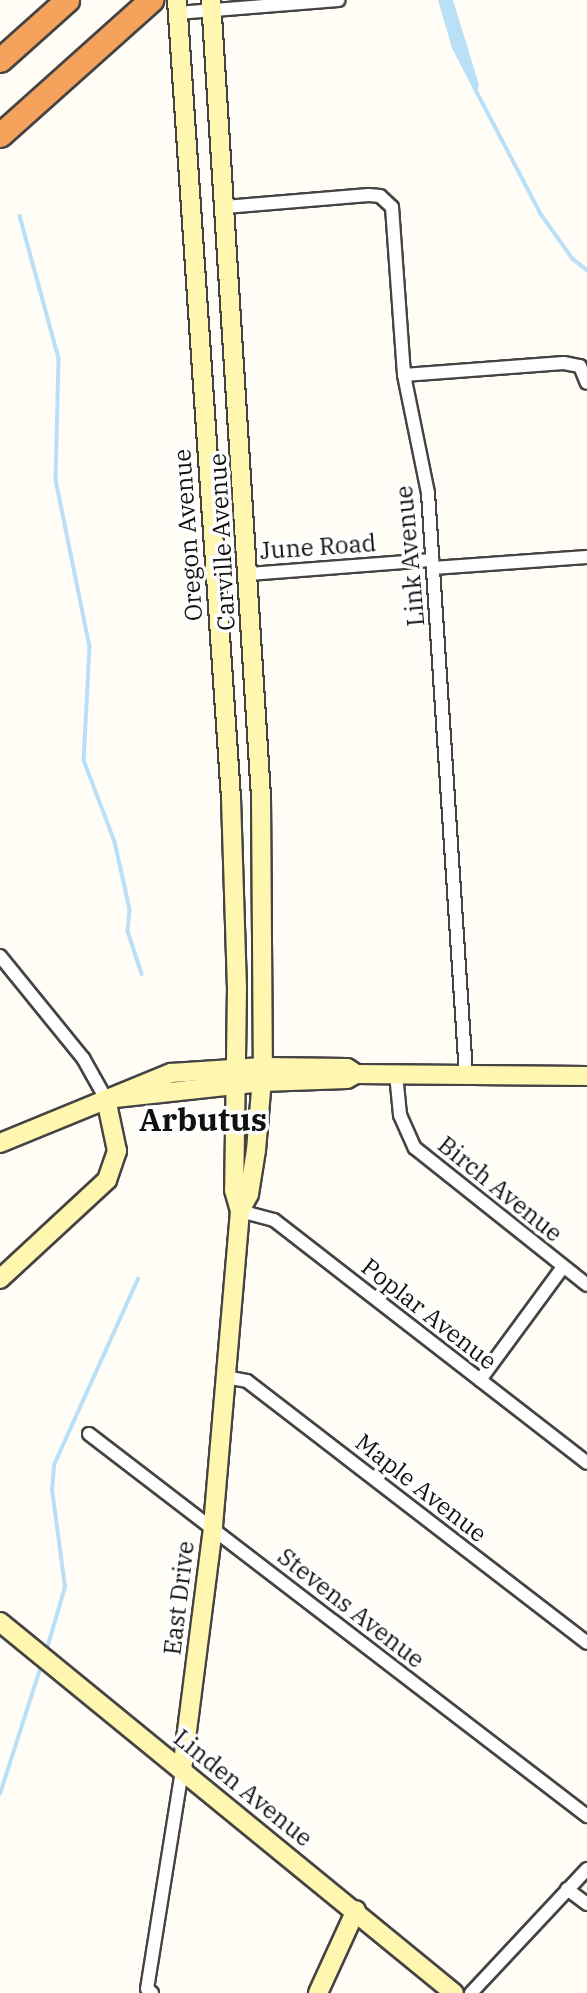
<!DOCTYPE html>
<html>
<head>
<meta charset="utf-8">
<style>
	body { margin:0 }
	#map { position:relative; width:587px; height:1993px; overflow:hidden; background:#fffdf5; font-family:"IBM Plex Serif",serif }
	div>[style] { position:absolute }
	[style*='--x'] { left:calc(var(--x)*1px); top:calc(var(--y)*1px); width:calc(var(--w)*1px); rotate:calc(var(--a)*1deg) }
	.water>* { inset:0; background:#b9e0f7 }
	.stream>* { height:3.5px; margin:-1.75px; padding:0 1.75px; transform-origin:1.75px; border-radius:1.75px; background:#b9e0f7 }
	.roads { filter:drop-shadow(2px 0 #444) drop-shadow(-2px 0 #444) drop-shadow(0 2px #444) drop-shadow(0 -2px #444) }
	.street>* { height:12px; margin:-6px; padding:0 6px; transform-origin:6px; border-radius:6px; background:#fff }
	.secondary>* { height:18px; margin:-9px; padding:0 9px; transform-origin:9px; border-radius:9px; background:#fff6b0 }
	.highway>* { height:23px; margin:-11.5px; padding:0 11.5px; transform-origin:11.5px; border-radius:11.5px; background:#f5a25d }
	span { translate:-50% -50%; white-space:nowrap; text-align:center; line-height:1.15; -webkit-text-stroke:7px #fff; paint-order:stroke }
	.street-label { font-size:24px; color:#111 }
	.district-label { font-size:32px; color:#111; font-weight:700 }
</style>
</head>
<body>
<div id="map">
	<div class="water">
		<div style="clip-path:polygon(438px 0,453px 0,479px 85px,476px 95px,452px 48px)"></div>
	</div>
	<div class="stream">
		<div style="--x:477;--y:92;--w:138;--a:62.3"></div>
		<div style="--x:541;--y:214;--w:55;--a:54.6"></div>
		<div style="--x:573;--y:259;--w:18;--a:38"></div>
		<div style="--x:20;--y:216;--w:148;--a:74.7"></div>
		<div style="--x:59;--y:359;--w:121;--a:91.4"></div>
		<div style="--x:56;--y:480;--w:170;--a:78.5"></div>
		<div style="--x:90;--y:647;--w:113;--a:93"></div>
		<div style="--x:84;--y:760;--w:88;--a:69.3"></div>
		<div style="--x:115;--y:842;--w:69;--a:77.4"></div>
		<div style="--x:130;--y:909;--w:22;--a:95"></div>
		<div style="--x:128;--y:931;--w:45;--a:72"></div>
		<div style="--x:46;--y:1652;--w:68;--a:-73.7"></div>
		<div style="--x:65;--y:1587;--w:98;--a:-97.6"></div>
		<div style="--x:52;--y:1490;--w:25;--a:-85"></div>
		<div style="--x:54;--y:1465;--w:204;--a:-65.7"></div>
		<div style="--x:0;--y:1794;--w:138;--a:-72.2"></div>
	</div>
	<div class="roads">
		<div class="street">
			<div style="--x:177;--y:13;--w:162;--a:-4.6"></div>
			<div style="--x:225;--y:207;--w:144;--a:-4.8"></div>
			<div style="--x:369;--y:195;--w:11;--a:5"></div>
			<div style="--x:380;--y:196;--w:16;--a:43"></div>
			<div style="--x:392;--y:207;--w:168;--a:85.9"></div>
			<div style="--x:404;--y:375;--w:120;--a:78.5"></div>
			<div style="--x:428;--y:493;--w:583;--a:86.26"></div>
			<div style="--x:404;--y:375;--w:160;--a:-4.3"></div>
			<div style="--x:564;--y:363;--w:16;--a:11"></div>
			<div style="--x:580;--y:366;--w:18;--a:68"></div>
			<div style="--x:433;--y:568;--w:154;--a:-4.1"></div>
			<div style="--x:249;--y:574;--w:184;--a:-4.4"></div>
			<div style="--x:0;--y:956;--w:132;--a:50.9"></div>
			<div style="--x:83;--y:1058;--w:47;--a:60.7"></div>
			<div style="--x:396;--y:1074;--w:41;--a:84.4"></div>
			<div style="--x:400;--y:1115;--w:36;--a:66"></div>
			<div style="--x:415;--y:1148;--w:220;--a:38.5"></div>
			<div style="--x:240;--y:1211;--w:35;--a:15"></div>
			<div style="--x:274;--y:1220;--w:396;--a:37.8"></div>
			<div style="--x:225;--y:1377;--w:22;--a:10"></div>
			<div style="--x:247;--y:1381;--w:429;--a:37.6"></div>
			<div style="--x:480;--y:1380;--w:140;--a:-53.7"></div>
			<div style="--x:89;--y:1434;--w:628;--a:37.49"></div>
			<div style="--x:567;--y:1889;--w:25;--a:37"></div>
			<div style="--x:152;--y:1993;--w:6;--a:-141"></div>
			<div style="--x:147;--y:1989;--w:222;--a:-80.9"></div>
			<div style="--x:471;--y:1993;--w:170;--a:-46.9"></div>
		</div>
		<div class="secondary">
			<div style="--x:177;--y:0;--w:800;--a:86.13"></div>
			<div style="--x:231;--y:798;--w:189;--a:88.2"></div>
			<div style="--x:237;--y:987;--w:203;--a:90.8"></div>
			<div style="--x:234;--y:1190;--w:22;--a:74"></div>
			<div style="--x:240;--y:1211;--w:318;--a:94.9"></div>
			<div style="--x:213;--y:1528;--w:244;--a:97.3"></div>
			<div style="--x:211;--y:0;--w:798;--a:86.41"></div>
			<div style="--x:261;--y:796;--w:271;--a:89.6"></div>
			<div style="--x:263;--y:1067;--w:83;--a:94.8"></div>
			<div style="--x:256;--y:1150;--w:45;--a:99"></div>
			<div style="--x:249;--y:1194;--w:19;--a:118"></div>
			<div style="--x:106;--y:1099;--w:157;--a:-6.2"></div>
			<div style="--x:262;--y:1082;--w:85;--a:-2"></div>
			<div style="--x:347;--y:1079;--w:10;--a:-29"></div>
			<div style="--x:356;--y:1074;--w:231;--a:0.5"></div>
			<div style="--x:0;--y:1143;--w:185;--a:-22.3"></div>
			<div style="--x:171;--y:1073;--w:92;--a:-3.7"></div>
			<div style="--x:263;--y:1067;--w:84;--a:0.7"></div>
			<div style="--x:347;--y:1068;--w:9;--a:32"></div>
			<div style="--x:0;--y:1279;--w:146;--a:-42.8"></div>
			<div style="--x:107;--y:1180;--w:31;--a:-71"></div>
			<div style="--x:117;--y:1151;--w:53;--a:-101.9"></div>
			<div style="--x:0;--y:1622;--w:586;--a:39.26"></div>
			<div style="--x:318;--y:1993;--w:91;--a:-65.4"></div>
		</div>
		<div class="highway">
			<div style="--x:0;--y:60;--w:90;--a:-41.8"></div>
			<div style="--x:0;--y:135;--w:203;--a:-41.8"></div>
		</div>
	</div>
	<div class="street-label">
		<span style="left:188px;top:535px;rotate:-94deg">Oregon Avenue</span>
		<span style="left:222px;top:542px;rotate:-93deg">Carville Avenue</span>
		<span style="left:318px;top:547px;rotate:-4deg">June Road</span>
		<span style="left:410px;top:556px;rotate:-95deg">Link Avenue</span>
		<span style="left:500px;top:1189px;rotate:39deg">Birch Avenue</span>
		<span style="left:429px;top:1314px;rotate:38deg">Poplar Avenue</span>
		<span style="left:421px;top:1488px;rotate:38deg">Maple Avenue</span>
		<span style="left:179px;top:1598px;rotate:-83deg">East Drive</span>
		<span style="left:351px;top:1608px;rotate:38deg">Stevens Avenue</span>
		<span style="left:243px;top:1788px;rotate:39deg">Linden Avenue</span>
	</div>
	<div class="district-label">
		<span style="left:203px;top:1119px">Arbutus</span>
	</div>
</div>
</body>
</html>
